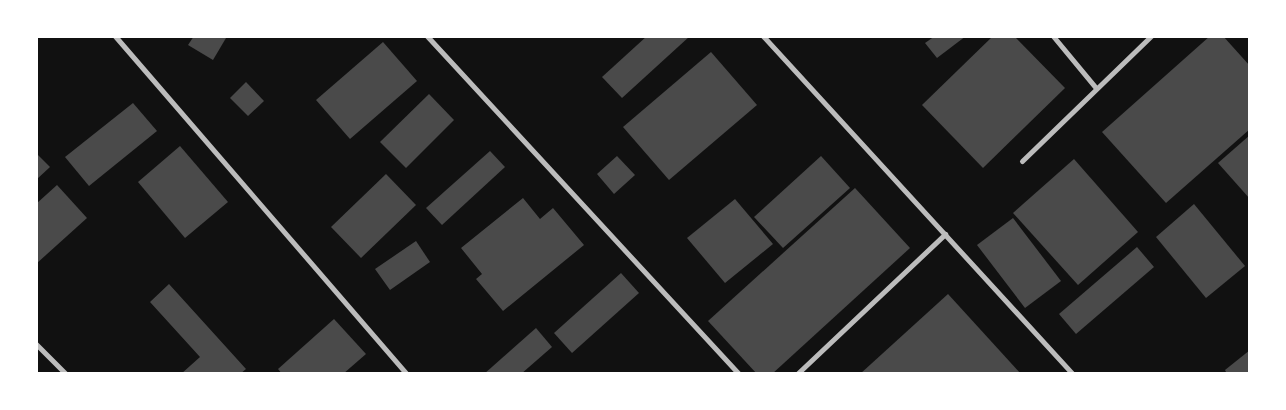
<!DOCTYPE html>
<html>
<head>
<meta charset="utf-8">
<style>
	body { margin:0 }
	#map { position:relative; width:1286px; height:410px; overflow:hidden; background:#111; font-family:"DejaVu Sans",sans-serif }
	div>[style] { position:absolute }
	[style*='--x'] { left:calc(var(--x)*1px); top:calc(var(--y)*1px); width:calc(var(--w)*1px); rotate:calc(var(--a)*1deg) }
	.building>* { inset:0; background:#4a4a4a }
	.minor>* { height:5px; margin:-2.5px; padding:0 2.5px; transform-origin:2.5px; border-radius:2.5px; background:#bcbcbc }
	span { translate:-50% -50%; white-space:nowrap; text-align:center; line-height:1.15; -webkit-text-stroke:5px #fff; paint-order:stroke }
	.frame { position:absolute; inset:0; border:38px solid #fff; pointer-events:none }
</style>
</head>
<body>
<div id="map">
	<div class="building">
		<div style="clip-path:polygon(194px 36px,225px 36px,226px 38px,213px 60px,188px 45px)"></div>
		<div style="clip-path:polygon(647px 36px,690px 36px,622px 98px,602px 77px)"></div>
		<div style="clip-path:polygon(935px 36px,966px 36px,937px 58px,925px 43px)"></div>
		<div style="clip-path:polygon(993px 36px,1014px 36px,1065px 88px,983px 168px,922px 105px)"></div>
		<div style="clip-path:polygon(1210px 36px,1223px 36px,1250px 66px,1250px 129px,1166px 203px,1102px 132px)"></div>
		<div style="clip-path:polygon(383px 42px,417px 81px,350px 139px,316px 100px)"></div>
		<div style="clip-path:polygon(711px 52px,757px 105px,669px 180px,623px 127px)"></div>
		<div style="clip-path:polygon(246px 82px,264px 101px,248px 116px,230px 98px)"></div>
		<div style="clip-path:polygon(429px 94px,454px 120px,406px 168px,380px 142px)"></div>
		<div style="clip-path:polygon(133px 103px,157px 131px,89px 186px,65px 157px)"></div>
		<div style="clip-path:polygon(1250px 135px,1250px 199px,1218px 163px)"></div>
		<div style="clip-path:polygon(180px 146px,228px 202px,185px 238px,138px 182px)"></div>
		<div style="clip-path:polygon(490px 151px,505px 167px,442px 225px,426px 208px)"></div>
		<div style="clip-path:polygon(36px 153px,50px 167px,36px 180px)"></div>
		<div style="clip-path:polygon(617px 156px,635px 175px,614px 194px,597px 174px)"></div>
		<div style="clip-path:polygon(821px 156px,850px 188px,783px 248px,754px 217px)"></div>
		<div style="clip-path:polygon(1074px 159px,1138px 232px,1078px 285px,1013px 213px)"></div>
		<div style="clip-path:polygon(386px 174px,416px 205px,361px 258px,331px 227px)"></div>
		<div style="clip-path:polygon(57px 185px,87px 218px,36px 264px,36px 204px)"></div>
		<div style="clip-path:polygon(855px 188px,910px 248px,772px 374px,757px 374px,708px 321px)"></div>
		<div style="clip-path:polygon(523px 198px,540px 219px,553px 208px,584px 245px,503px 311px,476px 279px,482px 274px,461px 248px)"></div>
		<div style="clip-path:polygon(735px 199px,773px 244px,725px 283px,687px 238px)"></div>
		<div style="clip-path:polygon(1194px 204px,1245px 266px,1206px 298px,1156px 237px)"></div>
		<div style="clip-path:polygon(1013px 218px,1061px 281px,1025px 308px,977px 245px)"></div>
		<div style="clip-path:polygon(416px 241px,430px 262px,390px 290px,375px 269px)"></div>
		<div style="clip-path:polygon(1137px 247px,1154px 267px,1076px 334px,1059px 314px)"></div>
		<div style="clip-path:polygon(621px 273px,639px 293px,572px 353px,554px 333px)"></div>
		<div style="clip-path:polygon(169px 284px,246px 369px,240px 374px,181px 374px,200px 357px,150px 302px)"></div>
		<div style="clip-path:polygon(948px 294px,1021px 374px,860px 374px)"></div>
		<div style="clip-path:polygon(334px 319px,366px 354px,343px 374px,282px 374px,278px 369px)"></div>
		<div style="clip-path:polygon(536px 328px,552px 347px,521px 374px,484px 374px)"></div>
		<div style="clip-path:polygon(1250px 350px,1250px 374px,1227px 374px,1225px 370px)"></div>
	</div>
	<div class="minor">
		<div style="--x:115;--y:36;--w:447;--a:49.2"></div>
		<div style="--x:427;--y:36;--w:460;--a:47.3"></div>
		<div style="--x:763;--y:36;--w:459;--a:47.5"></div>
		<div style="--x:1053;--y:36;--w:67;--a:50.4"></div>
		<div style="--x:1022;--y:161;--w:180;--a:-44.1"></div>
		<div style="--x:36;--y:344;--w:42;--a:45"></div>
		<div style="--x:797;--y:374;--w:204;--a:-43.4"></div>
	</div>
	<div class="frame"></div>
</div>
</body>
</html>
